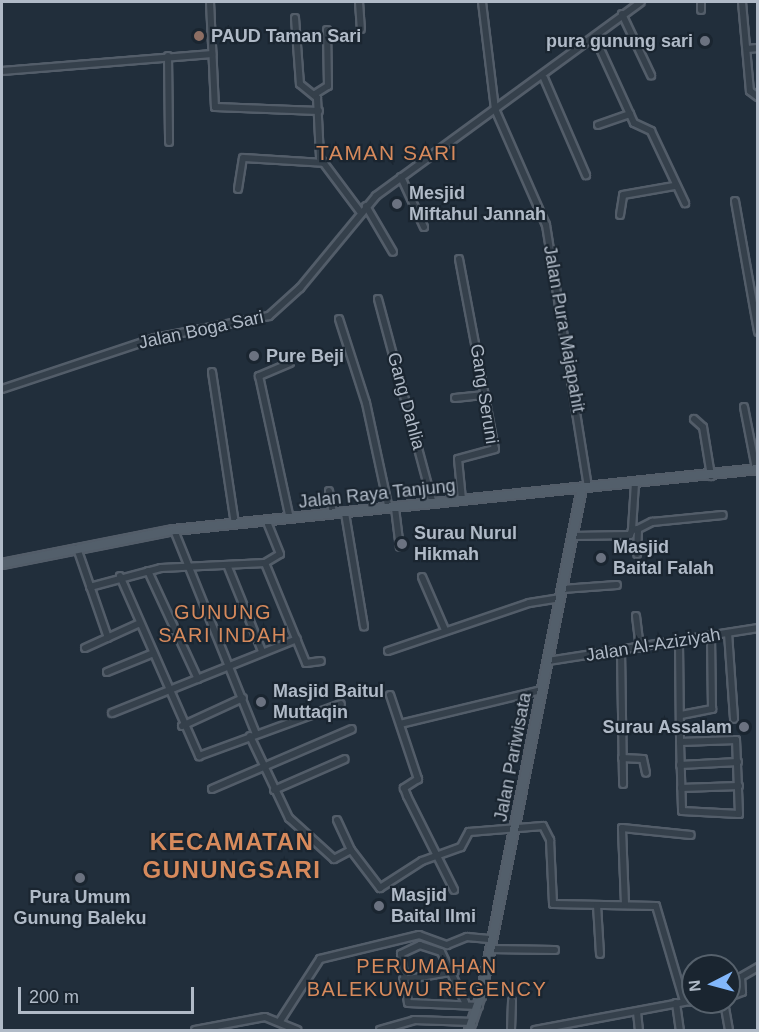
<!DOCTYPE html>
<html>
<head>
<meta charset="utf-8">
<style>
	body { margin:0 }
	#map { position:relative; width:759px; height:1032px; overflow:hidden; background:#212e3b; font-family:Arial,sans-serif }
	div>[style] { position:absolute }
	[style*='--x'] { left:calc(var(--x)*1px); top:calc(var(--y)*1px); width:calc(var(--w)*1px); rotate:calc(var(--a)*1deg) }
	.roads { filter:drop-shadow(2px 0 #535d69) drop-shadow(-2px 0 #535d69) drop-shadow(0 2px #535d69) drop-shadow(0 -2px #535d69) }
	.minor>* { height:6px; margin:-3px; padding:0 3px; transform-origin:3px; border-radius:3px; background:#35404b }
	.major>* { height:8px; margin:-4px; padding:0 4px; transform-origin:4px; border-radius:4px; background:#535f6b }
	.dots>* { width:16px; height:16px; translate:-50% -50%; box-sizing:border-box; border:3px solid #1a2530; border-radius:50% }
	span { translate:-50% -50%; white-space:nowrap; text-align:center; line-height:1.15; -webkit-text-stroke:4.5px #1a2530; paint-order:stroke }
	.poi-label { font-size:18px; color:#b0bac7; font-weight:700 }
	.left { translate:0 -50%; text-align:left }
	.right { translate:-100% -50%; text-align:right }
	.street-label { font-size:18px; color:#b0bac7 }
	.neighbourhood-label { font-size:20px; color:#d78a5c; letter-spacing:1.5px }
	.quarter-label { font-size:21px; color:#d78a5c; letter-spacing:1.5px }
	.district-label { font-size:24px; color:#d78a5c; font-weight:700; letter-spacing:1.5px }
	.frame { position:absolute; inset:0; border:3px solid #b0bac7; pointer-events:none }
	.north { position:absolute; left:681px; top:954px; width:60px; height:60px; box-sizing:border-box; background:#1a2530; border:2px solid #56616c; border-radius:50%; rotate:264deg; font-size:16px; font-weight:700; line-height:24px; text-align:center; color:#b0bac7 }
	.north::after { content:''; display:block; margin:auto; width:21px; height:27px; background:#82b7fb; clip-path:polygon(50% 0,100% 100%,50% 72%,0 100%) }
	.scale { position:absolute; left:18px; top:987px; width:176px; height:27px; box-sizing:border-box; border:3px solid #b0bac7; border-top:0; padding-left:8px; font-size:18px; line-height:21px; white-space:nowrap; color:#b0bac7; -webkit-text-stroke:4px #1a2530; paint-order:stroke }
</style>
</head>
<body>
<div id="map">
	<div class="roads">
		<div class="minor">
			<div style="--x:210;--y:2;--w:105;--a:87.3"></div>
			<div style="--x:215;--y:107;--w:104;--a:2.2"></div>
			<div style="--x:359;--y:2;--w:27;--a:86"></div>
			<div style="--x:482;--y:2;--w:108;--a:83.1"></div>
			<div style="--x:495;--y:109;--w:127;--a:66.3"></div>
			<div style="--x:546;--y:225;--w:265;--a:80.9"></div>
			<div style="--x:701;--y:2;--w:8;--a:90"></div>
			<div style="--x:742;--y:2;--w:89;--a:84.9"></div>
			<div style="--x:750;--y:91;--w:10;--a:37"></div>
			<div style="--x:622;--y:14;--w:68;--a:64.6"></div>
			<div style="--x:295;--y:18;--w:66;--a:85.7"></div>
			<div style="--x:300;--y:84;--w:22;--a:39"></div>
			<div style="--x:317;--y:98;--w:60;--a:87.1"></div>
			<div style="--x:320;--y:158;--w:69;--a:53.3"></div>
			<div style="--x:596;--y:40;--w:91;--a:65.4"></div>
			<div style="--x:634;--y:123;--w:19;--a:25"></div>
			<div style="--x:651;--y:131;--w:80;--a:64.7"></div>
			<div style="--x:747;--y:49;--w:11;--a:-5"></div>
			<div style="--x:168;--y:56;--w:86;--a:89.3"></div>
			<div style="--x:2;--y:71;--w:211;--a:-4.6"></div>
			<div style="--x:544;--y:78;--w:106;--a:66.6"></div>
			<div style="--x:315;--y:94;--w:15;--a:-32"></div>
			<div style="--x:328;--y:86;--w:56;--a:-91"></div>
			<div style="--x:598;--y:125;--w:34;--a:-19"></div>
			<div style="--x:401;--y:177;--w:55;--a:65.3"></div>
			<div style="--x:238;--y:189;--w:31;--a:-81"></div>
			<div style="--x:243;--y:158;--w:81;--a:3.5"></div>
			<div style="--x:735;--y:201;--w:133;--a:80"></div>
			<div style="--x:366;--y:206;--w:53;--a:59.6"></div>
			<div style="--x:620;--y:215;--w:20;--a:-81"></div>
			<div style="--x:623;--y:195;--w:52;--a:-10"></div>
			<div style="--x:459;--y:259;--w:193;--a:79.3"></div>
			<div style="--x:495;--y:449;--w:38;--a:165"></div>
			<div style="--x:458;--y:459;--w:41;--a:84.4"></div>
			<div style="--x:378;--y:299;--w:212;--a:75"></div>
			<div style="--x:339;--y:319;--w:88;--a:72.2"></div>
			<div style="--x:366;--y:403;--w:108;--a:77.8"></div>
			<div style="--x:290;--y:363;--w:34;--a:157"></div>
			<div style="--x:259;--y:376;--w:146;--a:77.8"></div>
			<div style="--x:212;--y:372;--w:154;--a:81.4"></div>
			<div style="--x:2;--y:389;--w:161;--a:-18.4"></div>
			<div style="--x:155;--y:338;--w:116;--a:-10.9"></div>
			<div style="--x:269;--y:316;--w:42;--a:-42.1"></div>
			<div style="--x:300;--y:288;--w:119;--a:-50.4"></div>
			<div style="--x:376;--y:196;--w:328;--a:-36.2"></div>
			<div style="--x:455;--y:398;--w:30;--a:-6"></div>
			<div style="--x:744;--y:407;--w:63;--a:79"></div>
			<div style="--x:694;--y:419;--w:12;--a:42"></div>
			<div style="--x:703;--y:427;--w:50;--a:80.7"></div>
			<div style="--x:635;--y:483;--w:47;--a:93.7"></div>
			<div style="--x:632;--y:530;--w:6;--a:-9"></div>
			<div style="--x:638;--y:529;--w:25;--a:92"></div>
			<div style="--x:329;--y:491;--w:23;--a:80"></div>
			<div style="--x:395;--y:508;--w:39;--a:83"></div>
			<div style="--x:345;--y:513;--w:115;--a:80.5"></div>
			<div style="--x:638;--y:529;--w:16;--a:-27"></div>
			<div style="--x:652;--y:522;--w:71;--a:-5.6"></div>
			<div style="--x:174;--y:530;--w:218;--a:68.1"></div>
			<div style="--x:574;--y:536;--w:56;--a:-1"></div>
			<div style="--x:630;--y:535;--w:5;--a:-68"></div>
			<div style="--x:77;--y:548;--w:95;--a:71"></div>
			<div style="--x:265;--y:563;--w:108;--a:67.7"></div>
			<div style="--x:306;--y:663;--w:15;--a:-8"></div>
			<div style="--x:228;--y:567;--w:91;--a:68"></div>
			<div style="--x:148;--y:571;--w:119;--a:65.2"></div>
			<div style="--x:120;--y:576;--w:197;--a:66.3"></div>
			<div style="--x:199;--y:756;--w:151;--a:-20.1"></div>
			<div style="--x:422;--y:577;--w:58;--a:66.5"></div>
			<div style="--x:90;--y:587;--w:73;--a:-15"></div>
			<div style="--x:161;--y:568;--w:104;--a:-2.8"></div>
			<div style="--x:265;--y:563;--w:17;--a:-31"></div>
			<div style="--x:280;--y:554;--w:35;--a:-112"></div>
			<div style="--x:562;--y:589;--w:55;--a:-4.2"></div>
			<div style="--x:636;--y:616;--w:32;--a:83"></div>
			<div style="--x:728;--y:633;--w:86;--a:86"></div>
			<div style="--x:679;--y:643;--w:99;--a:89.4"></div>
			<div style="--x:680;--y:742;--w:69;--a:88.3"></div>
			<div style="--x:682;--y:811;--w:57;--a:3"></div>
			<div style="--x:739;--y:814;--w:74;--a:-92.3"></div>
			<div style="--x:736;--y:740;--w:56;--a:178"></div>
			<div style="--x:85;--y:648;--w:58;--a:-24.4"></div>
			<div style="--x:388;--y:651;--w:149;--a:-18.8"></div>
			<div style="--x:529;--y:603;--w:32;--a:-9"></div>
			<div style="--x:621;--y:651;--w:133;--a:89.1"></div>
			<div style="--x:548;--y:661;--w:213;--a:-8.9"></div>
			<div style="--x:107;--y:672;--w:48;--a:-22.2"></div>
			<div style="--x:390;--y:695;--w:89;--a:71.6"></div>
			<div style="--x:418;--y:779;--w:17;--a:147"></div>
			<div style="--x:404;--y:788;--w:9;--a:69"></div>
			<div style="--x:407;--y:796;--w:105;--a:63.4"></div>
			<div style="--x:112;--y:713;--w:199;--a:-21.8"></div>
			<div style="--x:681;--y:715;--w:32;--a:-11"></div>
			<div style="--x:712;--y:709;--w:73;--a:-90.8"></div>
			<div style="--x:400;--y:724;--w:146;--a:-13.5"></div>
			<div style="--x:182;--y:726;--w:67;--a:-24.7"></div>
			<div style="--x:250;--y:736;--w:91;--a:64.6"></div>
			<div style="--x:289;--y:818;--w:61;--a:42.3"></div>
			<div style="--x:334;--y:859;--w:19;--a:-28"></div>
			<div style="--x:351;--y:850;--w:48;--a:52.7"></div>
			<div style="--x:380;--y:888;--w:50;--a:-32.7"></div>
			<div style="--x:422;--y:861;--w:41;--a:-19.7"></div>
			<div style="--x:461;--y:847;--w:17;--a:-62"></div>
			<div style="--x:469;--y:832;--w:74;--a:-4.6"></div>
			<div style="--x:543;--y:826;--w:16;--a:63"></div>
			<div style="--x:550;--y:840;--w:64;--a:87.3"></div>
			<div style="--x:553;--y:904;--w:103;--a:1.1"></div>
			<div style="--x:656;--y:906;--w:99;--a:73.6"></div>
			<div style="--x:684;--y:1001;--w:11;--a:5"></div>
			<div style="--x:622;--y:758;--w:21;--a:3"></div>
			<div style="--x:643;--y:759;--w:14;--a:78"></div>
			<div style="--x:680;--y:765;--w:58;--a:-3"></div>
			<div style="--x:681;--y:788;--w:58;--a:-2"></div>
			<div style="--x:212;--y:789;--w:152;--a:-23.2"></div>
			<div style="--x:274;--y:790;--w:77;--a:-23.6"></div>
			<div style="--x:337;--y:820;--w:33;--a:65"></div>
			<div style="--x:625;--y:904;--w:76;--a:-92.3"></div>
			<div style="--x:622;--y:828;--w:69;--a:5.8"></div>
			<div style="--x:597;--y:905;--w:49;--a:86.5"></div>
			<div style="--x:490;--y:949;--w:65;--a:0.9"></div>
			<div style="--x:403;--y:980;--w:53;--a:-9.8"></div>
			<div style="--x:729;--y:997;--w:14;--a:-21"></div>
			<div style="--x:742;--y:992;--w:15;--a:-94"></div>
			<div style="--x:741;--y:977;--w:20;--a:-30"></div>
			<div style="--x:465;--y:1002;--w:55;--a:-115.6"></div>
			<div style="--x:441;--y:952;--w:22;--a:-162"></div>
			<div style="--x:420;--y:945;--w:21;--a:155"></div>
			<div style="--x:401;--y:954;--w:49;--a:81.9"></div>
			<div style="--x:408;--y:1003;--w:71;--a:2.4"></div>
			<div style="--x:724;--y:1002;--w:28;--a:80"></div>
			<div style="--x:676;--y:1003;--w:27;--a:82"></div>
			<div style="--x:637;--y:1012;--w:18;--a:84"></div>
			<div style="--x:280;--y:1021;--w:74;--a:-57.2"></div>
			<div style="--x:320;--y:959;--w:102;--a:-13.6"></div>
			<div style="--x:419;--y:935;--w:30;--a:20"></div>
			<div style="--x:447;--y:945;--w:22;--a:-22"></div>
			<div style="--x:467;--y:937;--w:25;--a:5"></div>
			<div style="--x:195;--y:1030;--w:71;--a:-10.5"></div>
			<div style="--x:265;--y:1017;--w:35;--a:22"></div>
			<div style="--x:380;--y:1030;--w:35;--a:-16"></div>
			<div style="--x:414;--y:1020;--w:59;--a:1.9"></div>
			<div style="--x:511;--y:1030;--w:29;--a:-88"></div>
			<div style="--x:535;--y:1030;--w:153;--a:-10.6"></div>
		</div>
		<div class="major">
			<div style="--x:2;--y:564;--w:175;--a:-11.2"></div>
			<div style="--x:174;--y:530;--w:587;--a:-5.96"></div>
			<div style="--x:469;--y:1030;--w:36;--a:-71"></div>
			<div style="--x:481;--y:996;--w:518;--a:-78.76"></div>
		</div>
	</div>
	<div class="dots">
		<div style="left:199px;top:36px;background:#8d6e63"></div>
		<div style="left:705px;top:41px;background:#6b7280"></div>
		<div style="left:397px;top:204px;background:#6b7280"></div>
		<div style="left:254px;top:356px;background:#6b7280"></div>
		<div style="left:402px;top:544px;background:#6b7280"></div>
		<div style="left:601px;top:558px;background:#6b7280"></div>
		<div style="left:261px;top:702px;background:#6b7280"></div>
		<div style="left:744px;top:727px;background:#6b7280"></div>
		<div style="left:80px;top:878px;background:#6b7280"></div>
		<div style="left:379px;top:906px;background:#6b7280"></div>
	</div>
	<div class="poi-label">
		<span class="left" style="left:211px;top:36px">PAUD Taman Sari</span>
		<span class="right" style="left:693px;top:41px">pura gunung sari</span>
		<span class="left" style="left:409px;top:204px">Mesjid<br>Miftahul Jannah</span>
		<span class="left" style="left:266px;top:356px">Pure Beji</span>
		<span class="left" style="left:414px;top:544px">Surau Nurul<br>Hikmah</span>
		<span class="left" style="left:613px;top:558px">Masjid<br>Baital Falah</span>
		<span class="left" style="left:273px;top:702px">Masjid Baitul<br>Muttaqin</span>
		<span class="right" style="left:732px;top:727px">Surau Assalam</span>
		<span class="left" style="left:391px;top:906px">Masjid<br>Baital Ilmi</span>
		<span style="left:80px;top:908px">Pura Umum<br>Gunung Baleku</span>
	</div>
	<div class="street-label">
		<span style="left:564px;top:329px;rotate:80deg">Jalan Pura Majapahit</span>
		<span style="left:201px;top:330px;rotate:-12deg">Jalan Boga Sari</span>
		<span style="left:484px;top:394px;rotate:81deg">Gang Seruni</span>
		<span style="left:406px;top:401px;rotate:75deg">Gang Dahlia</span>
		<span style="left:377px;top:494px;rotate:-6deg">Jalan Raya Tanjung</span>
		<span style="left:653px;top:645px;rotate:-9deg">Jalan Al-Aziziyah</span>
		<span style="left:513px;top:757px;rotate:-79deg">Jalan Pariwisata</span>
	</div>
	<div class="neighbourhood-label">
		<span style="left:223px;top:624px">GUNUNG<br>SARI INDAH</span>
		<span style="left:427px;top:978px">PERUMAHAN<br>BALEKUWU REGENCY</span>
	</div>
	<div class="quarter-label">
		<span style="left:387px;top:153px">TAMAN SARI</span>
	</div>
	<div class="district-label">
		<span style="left:232px;top:856px">KECAMATAN<br>GUNUNGSARI</span>
	</div>
	<div class="frame"></div>
	<div class="north">N</div>
	<div class="scale">200 m</div>
</div>
</body>
</html>
